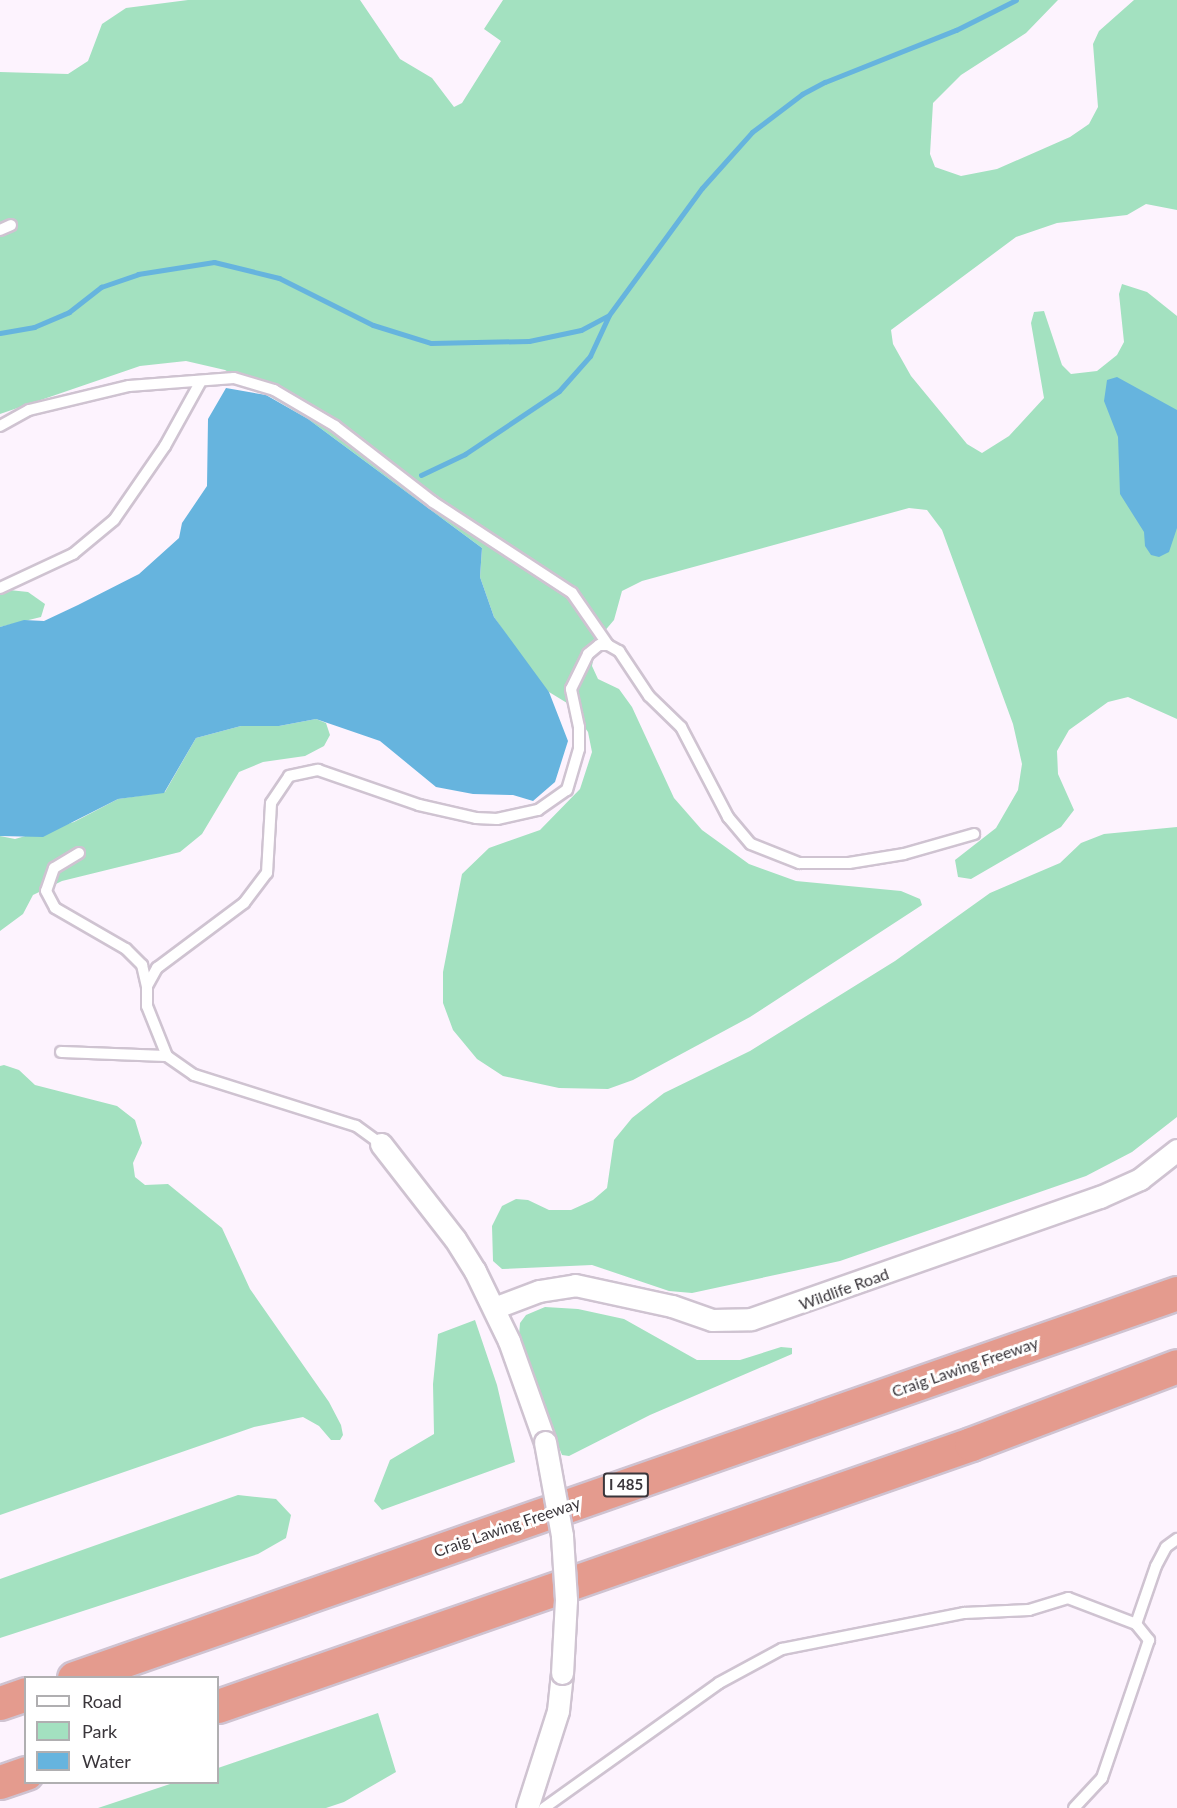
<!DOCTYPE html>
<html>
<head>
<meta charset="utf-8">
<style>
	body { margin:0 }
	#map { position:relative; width:1177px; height:1808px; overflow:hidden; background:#fdf3fe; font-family:Lato,sans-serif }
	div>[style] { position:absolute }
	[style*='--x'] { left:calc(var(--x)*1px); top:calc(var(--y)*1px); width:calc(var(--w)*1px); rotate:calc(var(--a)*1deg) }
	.green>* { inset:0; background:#a3e1c0 }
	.water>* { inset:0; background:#66b4de }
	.stream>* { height:5px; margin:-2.5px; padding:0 2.5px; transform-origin:2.5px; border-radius:2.5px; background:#66b4de }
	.roads { filter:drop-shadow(2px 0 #cfc3d1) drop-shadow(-2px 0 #cfc3d1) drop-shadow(0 2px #cfc3d1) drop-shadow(0 -2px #cfc3d1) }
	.lane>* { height:10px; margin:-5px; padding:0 5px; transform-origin:5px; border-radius:5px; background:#fff }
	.street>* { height:21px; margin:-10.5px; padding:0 10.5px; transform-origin:10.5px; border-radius:10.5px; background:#fff }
	.highway>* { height:33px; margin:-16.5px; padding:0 16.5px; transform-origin:16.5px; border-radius:16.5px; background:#e49b8e }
	.bridges { filter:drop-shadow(2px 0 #cfc3d1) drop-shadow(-2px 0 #cfc3d1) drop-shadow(0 2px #cfc3d1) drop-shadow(0 -2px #cfc3d1) }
	.street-bridge>* { height:21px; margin:-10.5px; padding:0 10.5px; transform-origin:10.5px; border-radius:10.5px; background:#fff }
	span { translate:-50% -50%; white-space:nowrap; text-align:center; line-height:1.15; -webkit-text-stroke:6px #fff; paint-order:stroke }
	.shield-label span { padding:2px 4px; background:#fff; border:2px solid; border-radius:4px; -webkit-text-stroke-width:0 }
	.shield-label { font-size:15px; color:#3a363b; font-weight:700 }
	.street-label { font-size:16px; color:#3a363b }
	.legend { position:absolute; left:24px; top:1676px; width:195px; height:108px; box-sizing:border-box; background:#fff; border:2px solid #b0afb1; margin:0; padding:8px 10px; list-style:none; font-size:18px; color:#3a363b }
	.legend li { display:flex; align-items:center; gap:12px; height:30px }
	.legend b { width:30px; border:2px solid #b0afb1 }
</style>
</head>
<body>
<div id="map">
	<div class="green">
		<div style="clip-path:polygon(188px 0,360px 0,400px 59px,432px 78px,454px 107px,462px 103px,501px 41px,484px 29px,503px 0,1058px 0,1026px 33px,961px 75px,933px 103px,930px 154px,935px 167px,961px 176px,997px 169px,1070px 137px,1089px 124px,1098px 107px,1093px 44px,1099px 31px,1134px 0,1177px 0,1177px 210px,1146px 204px,1127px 215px,1057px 223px,1016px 237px,891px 330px,893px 344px,911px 376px,967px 444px,982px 453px,1009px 436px,1044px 398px,1031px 323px,1034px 312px,1044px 311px,1062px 365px,1071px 374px,1097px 371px,1117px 355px,1124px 342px,1119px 294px,1122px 284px,1147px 292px,1177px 316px,1177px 719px,1128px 697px,1108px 702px,1069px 730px,1057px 751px,1058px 774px,1074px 810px,1061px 827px,971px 879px,958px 877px,955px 860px,996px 828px,1018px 790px,1022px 764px,1013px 724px,942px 530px,927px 510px,909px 508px,642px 581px,622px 591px,614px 620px,597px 640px,592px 666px,598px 679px,619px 689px,632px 707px,674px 798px,702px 830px,749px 864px,796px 881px,901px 891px,920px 899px,922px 905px,750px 1017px,633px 1080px,608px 1089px,559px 1088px,503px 1076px,477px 1059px,453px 1030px,443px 1003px,443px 972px,462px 874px,489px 848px,540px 830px,580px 789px,592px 752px,588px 732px,567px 703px,549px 692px,535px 677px,494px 617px,480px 577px,482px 548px,308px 419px,225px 370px,186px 361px,140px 366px,0 414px,0 72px,68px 74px,88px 61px,102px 24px,126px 8px)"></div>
		<div style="clip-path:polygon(0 589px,28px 592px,45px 604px,41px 617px,0 627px)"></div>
		<div style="clip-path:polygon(316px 719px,326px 723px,330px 735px,324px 746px,305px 756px,263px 762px,239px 772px,202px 834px,180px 852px,62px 881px,33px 895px,23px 914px,0 931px,0 836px,15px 839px,74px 822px,118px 799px,165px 792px,196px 738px,241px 726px,279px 726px)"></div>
		<div style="clip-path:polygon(1177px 827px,1177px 1117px,1132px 1152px,1086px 1176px,840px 1261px,692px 1293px,669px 1291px,592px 1265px,502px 1269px,493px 1261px,492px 1226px,502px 1206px,516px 1199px,528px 1200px,549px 1210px,571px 1210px,593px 1200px,607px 1188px,614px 1140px,632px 1118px,664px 1093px,750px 1051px,895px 961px,990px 893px,1060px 863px,1081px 843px,1104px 834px)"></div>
		<div style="clip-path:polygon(4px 1065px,19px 1070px,35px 1085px,117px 1106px,135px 1120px,142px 1143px,133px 1163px,135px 1177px,145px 1185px,168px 1184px,222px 1228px,250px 1289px,329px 1402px,341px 1425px,343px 1435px,340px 1440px,331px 1440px,319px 1426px,303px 1417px,254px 1427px,0 1515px,0 1066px)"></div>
		<div style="clip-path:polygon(545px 1307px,578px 1309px,624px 1319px,697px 1360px,740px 1360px,781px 1347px,792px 1348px,792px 1354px,650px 1415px,569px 1456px,562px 1455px,518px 1347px,520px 1323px,526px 1315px)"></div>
		<div style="clip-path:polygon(475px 1320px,497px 1385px,515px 1462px,382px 1510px,374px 1501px,390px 1460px,434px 1434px,433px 1384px,438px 1334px)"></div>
		<div style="clip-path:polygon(238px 1495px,276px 1499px,291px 1515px,286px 1538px,258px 1554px,0 1638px,0 1579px)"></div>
		<div style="clip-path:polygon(378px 1713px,396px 1772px,344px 1802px,326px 1808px,98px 1808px,173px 1783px,218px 1782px,218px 1768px)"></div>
	</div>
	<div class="water">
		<div style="clip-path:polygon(1117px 377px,1177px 410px,1177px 528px,1169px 552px,1159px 557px,1151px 555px,1145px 546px,1144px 532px,1120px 494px,1118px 437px,1104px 401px,1107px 380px)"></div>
		<div style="clip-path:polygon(226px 388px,266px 395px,308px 419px,482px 548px,480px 577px,494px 617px,549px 692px,568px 741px,555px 782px,533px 801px,513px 795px,473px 794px,436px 787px,380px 741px,316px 719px,279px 726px,241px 726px,196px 738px,164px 793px,118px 799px,43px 837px,0 836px,0 627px,24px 620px,44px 621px,78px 605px,139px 574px,179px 538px,182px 523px,207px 486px,208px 419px)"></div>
	</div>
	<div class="stream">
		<div style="--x:0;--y:333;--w:35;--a:-10"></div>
		<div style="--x:34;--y:327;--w:38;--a:-23"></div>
		<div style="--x:69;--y:312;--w:41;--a:-38"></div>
		<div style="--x:101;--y:287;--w:39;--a:-19"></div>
		<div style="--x:138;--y:274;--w:77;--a:-9"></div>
		<div style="--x:214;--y:262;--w:67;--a:13.8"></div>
		<div style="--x:279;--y:278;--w:105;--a:26.6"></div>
		<div style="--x:373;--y:325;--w:61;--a:17.2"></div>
		<div style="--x:431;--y:343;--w:98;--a:-1.2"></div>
		<div style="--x:529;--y:341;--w:53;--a:-11.9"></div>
		<div style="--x:581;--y:330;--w:30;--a:-28"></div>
		<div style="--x:421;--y:475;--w:49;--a:-25.5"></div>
		<div style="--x:465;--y:454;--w:113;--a:-33.8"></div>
		<div style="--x:559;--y:391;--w:47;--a:-48.5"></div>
		<div style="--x:590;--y:356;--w:45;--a:-65.1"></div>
		<div style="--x:609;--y:315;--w:157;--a:-53.8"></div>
		<div style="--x:702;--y:188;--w:75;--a:-48.2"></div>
		<div style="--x:752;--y:132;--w:63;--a:-37.2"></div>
		<div style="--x:802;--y:94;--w:26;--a:-28"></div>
		<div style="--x:825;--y:82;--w:141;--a:-21.7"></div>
		<div style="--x:956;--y:30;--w:67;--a:-26.6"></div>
	</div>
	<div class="roads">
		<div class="lane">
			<div style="--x:0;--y:230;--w:12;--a:-24"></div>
			<div style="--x:0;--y:426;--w:33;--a:-29"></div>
			<div style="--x:29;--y:410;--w:103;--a:-13.5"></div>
			<div style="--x:129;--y:386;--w:105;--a:-4.4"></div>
			<div style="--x:234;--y:378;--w:42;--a:16.7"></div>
			<div style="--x:274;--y:390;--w:71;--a:30.5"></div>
			<div style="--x:335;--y:426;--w:124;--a:37.8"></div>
			<div style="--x:433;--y:502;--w:166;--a:33.2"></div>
			<div style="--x:572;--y:593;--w:63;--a:55.3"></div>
			<div style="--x:0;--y:588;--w:81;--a:-25"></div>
			<div style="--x:73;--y:554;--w:53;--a:-39.7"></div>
			<div style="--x:114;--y:520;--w:90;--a:-55.4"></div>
			<div style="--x:165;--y:446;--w:74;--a:-61"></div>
			<div style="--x:79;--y:853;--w:29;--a:149"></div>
			<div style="--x:54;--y:868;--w:24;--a:109"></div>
			<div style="--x:46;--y:891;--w:19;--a:62"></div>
			<div style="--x:55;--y:908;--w:82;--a:30"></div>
			<div style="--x:126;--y:949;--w:23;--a:45"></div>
			<div style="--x:142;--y:965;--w:22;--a:77"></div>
			<div style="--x:61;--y:1052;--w:106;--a:2.2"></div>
			<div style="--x:381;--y:1144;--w:31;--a:-144"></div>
			<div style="--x:356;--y:1126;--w:170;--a:-162.5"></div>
			<div style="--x:194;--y:1075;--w:33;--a:-145"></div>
			<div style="--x:167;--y:1056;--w:54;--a:-111.8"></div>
			<div style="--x:147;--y:1006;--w:20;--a:-90"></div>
			<div style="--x:147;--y:986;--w:21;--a:-61"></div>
			<div style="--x:157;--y:968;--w:109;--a:-36.8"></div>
			<div style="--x:244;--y:903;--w:38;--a:-53"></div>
			<div style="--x:267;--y:873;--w:70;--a:-86.7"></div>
			<div style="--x:271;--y:803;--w:32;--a:-56"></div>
			<div style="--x:289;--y:776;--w:30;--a:-12"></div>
			<div style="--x:318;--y:770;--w:107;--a:19.1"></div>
			<div style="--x:419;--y:805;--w:58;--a:12.8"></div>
			<div style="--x:476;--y:818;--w:21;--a:3"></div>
			<div style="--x:497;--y:819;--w:42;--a:-12.4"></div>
			<div style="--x:538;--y:810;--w:35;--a:-35"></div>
			<div style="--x:567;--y:790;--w:43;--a:-73.7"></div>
			<div style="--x:579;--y:749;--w:22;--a:-90"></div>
			<div style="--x:579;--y:727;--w:39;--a:-102"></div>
			<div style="--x:571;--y:689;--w:39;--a:-64"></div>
			<div style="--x:588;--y:654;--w:14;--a:-39"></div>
			<div style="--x:599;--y:645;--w:9;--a:0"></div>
			<div style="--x:608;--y:645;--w:13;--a:29"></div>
			<div style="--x:619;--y:651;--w:54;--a:56.3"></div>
			<div style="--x:649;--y:696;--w:45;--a:44.1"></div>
			<div style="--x:681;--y:727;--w:102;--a:62.4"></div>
			<div style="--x:728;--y:817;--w:35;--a:50"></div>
			<div style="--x:751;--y:844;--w:52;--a:21.6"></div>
			<div style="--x:799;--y:863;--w:50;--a:0"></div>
			<div style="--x:849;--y:863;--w:56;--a:-9.3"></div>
			<div style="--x:904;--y:854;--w:73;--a:-15.9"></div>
			<div style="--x:1136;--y:1624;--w:61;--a:-71"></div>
			<div style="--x:1156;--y:1566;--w:21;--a:-62"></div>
			<div style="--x:1166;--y:1547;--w:14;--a:-36"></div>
			<div style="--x:544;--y:1808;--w:215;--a:-35.5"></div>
			<div style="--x:719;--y:1683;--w:72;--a:-28.4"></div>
			<div style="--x:782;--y:1649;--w:186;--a:-11.2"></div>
			<div style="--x:964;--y:1613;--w:65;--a:-2.6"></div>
			<div style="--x:1029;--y:1610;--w:41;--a:-17.1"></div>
			<div style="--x:1068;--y:1598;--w:73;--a:20.9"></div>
			<div style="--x:1136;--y:1624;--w:21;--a:51"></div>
			<div style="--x:1149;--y:1640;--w:146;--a:108.8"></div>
			<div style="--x:1102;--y:1778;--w:41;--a:133"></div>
		</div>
		<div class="street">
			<div style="--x:381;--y:1144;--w:120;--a:52.1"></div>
			<div style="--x:455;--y:1239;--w:38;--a:58"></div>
			<div style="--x:475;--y:1271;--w:78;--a:64.1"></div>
			<div style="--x:509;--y:1341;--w:107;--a:70.4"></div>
			<div style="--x:494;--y:1308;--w:48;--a:-20.7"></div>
			<div style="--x:539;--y:1291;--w:36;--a:-9"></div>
			<div style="--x:575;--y:1285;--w:99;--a:12.2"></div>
			<div style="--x:672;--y:1306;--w:42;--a:19.3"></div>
			<div style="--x:712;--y:1320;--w:39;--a:-1"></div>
			<div style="--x:751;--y:1319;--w:370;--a:-19.3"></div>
			<div style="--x:1100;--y:1197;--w:44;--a:-24.2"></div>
			<div style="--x:1140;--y:1179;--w:47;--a:-38.1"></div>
			<div style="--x:527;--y:1808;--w:102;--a:-72.3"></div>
			<div style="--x:558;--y:1711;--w:38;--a:-84"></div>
		</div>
		<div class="highway">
			<div style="--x:74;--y:1678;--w:1168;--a:-19.24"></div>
			<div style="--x:0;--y:1703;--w:28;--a:-19"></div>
			<div style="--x:218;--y:1706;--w:797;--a:-19.18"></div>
			<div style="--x:971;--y:1444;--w:220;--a:-20.7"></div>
			<div style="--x:0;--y:1782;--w:28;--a:-19"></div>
		</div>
	</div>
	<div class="bridges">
		<div class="street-bridge">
			<div style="--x:545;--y:1442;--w:96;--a:79.7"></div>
			<div style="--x:562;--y:1536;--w:64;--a:86.4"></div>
			<div style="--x:566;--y:1600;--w:73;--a:93.1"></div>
		</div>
	</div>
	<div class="shield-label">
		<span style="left:626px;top:1485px">I 485</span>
	</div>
	<div class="street-label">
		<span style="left:844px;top:1289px;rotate:-20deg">Wildlife Road</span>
		<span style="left:965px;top:1367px;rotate:-19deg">Craig Lawing Freeway</span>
		<span style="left:507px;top:1527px;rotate:-19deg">Craig Lawing Freeway</span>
	</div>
	<ul class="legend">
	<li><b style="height:8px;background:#fff"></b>Road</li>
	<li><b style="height:16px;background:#a3e1c0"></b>Park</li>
	<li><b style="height:16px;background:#66b4de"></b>Water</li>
	</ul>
</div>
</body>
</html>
